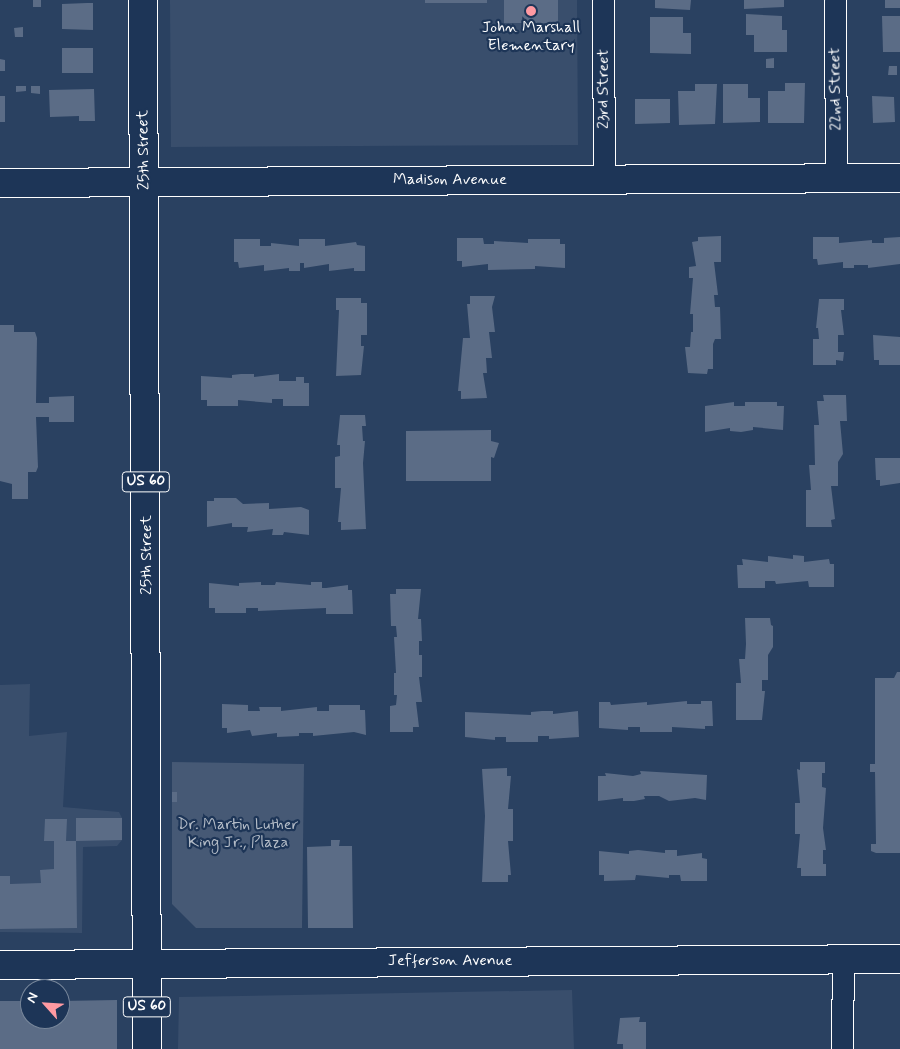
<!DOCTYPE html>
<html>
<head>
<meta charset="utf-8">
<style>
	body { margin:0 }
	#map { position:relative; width:900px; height:1049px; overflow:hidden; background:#2a4161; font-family:Mynerve,sans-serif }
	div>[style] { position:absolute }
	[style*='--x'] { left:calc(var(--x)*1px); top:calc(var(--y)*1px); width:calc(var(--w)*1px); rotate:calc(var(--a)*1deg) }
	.built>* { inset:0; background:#394e6c }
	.green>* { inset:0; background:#465975 }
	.building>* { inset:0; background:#5b6c86 }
	.roads { filter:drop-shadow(1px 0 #fff) drop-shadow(-1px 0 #fff) drop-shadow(0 1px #fff) drop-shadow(0 -1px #fff) }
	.minor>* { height:21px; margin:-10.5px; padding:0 10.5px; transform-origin:10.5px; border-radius:10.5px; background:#1d3557 }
	.tertiary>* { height:28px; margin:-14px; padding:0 14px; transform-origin:14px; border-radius:14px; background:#1d3557 }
	.secondary>* { height:28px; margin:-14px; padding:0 14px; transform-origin:14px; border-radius:14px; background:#1d3557 }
	.primary>* { height:28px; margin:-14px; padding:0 14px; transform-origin:14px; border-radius:14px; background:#1d3557 }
	.dots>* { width:14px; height:14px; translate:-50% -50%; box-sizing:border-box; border:2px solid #1d3557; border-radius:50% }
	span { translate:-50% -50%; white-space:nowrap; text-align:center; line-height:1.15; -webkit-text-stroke:4.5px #1d3557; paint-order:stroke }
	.shield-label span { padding:1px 4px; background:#1d3557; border:1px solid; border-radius:4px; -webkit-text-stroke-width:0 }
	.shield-label { font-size:15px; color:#fff; font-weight:700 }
	.poi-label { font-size:16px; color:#fff }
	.street-label { font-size:16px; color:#fff }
	.park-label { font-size:16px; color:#b5bdc8 }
	.north { position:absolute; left:20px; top:979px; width:50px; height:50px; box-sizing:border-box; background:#1d3557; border:1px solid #77869a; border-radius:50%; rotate:296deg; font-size:14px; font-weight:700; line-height:20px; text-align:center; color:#fff }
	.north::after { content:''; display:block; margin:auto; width:18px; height:22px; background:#ff9aa2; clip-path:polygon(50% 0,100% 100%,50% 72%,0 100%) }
</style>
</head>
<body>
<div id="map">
	<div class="built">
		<div style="clip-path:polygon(170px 0,577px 0,578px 145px,171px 147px)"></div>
		<div style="clip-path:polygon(30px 684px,29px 736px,67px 732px,63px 807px,119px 812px,122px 818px,122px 840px,117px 846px,83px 847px,82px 933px,0 932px,0 685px)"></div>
		<div style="clip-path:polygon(572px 990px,574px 1049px,178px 1049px,179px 997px)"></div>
	</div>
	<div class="green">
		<div style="clip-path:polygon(172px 762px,304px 764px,302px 928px,196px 928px,172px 904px)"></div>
	</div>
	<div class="building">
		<div style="clip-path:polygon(33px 0,41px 0,41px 7px,33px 7px)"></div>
		<div style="clip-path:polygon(425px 0,487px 0,487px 3px,425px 3px)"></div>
		<div style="clip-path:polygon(504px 0,558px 0,558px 23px,504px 23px)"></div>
		<div style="clip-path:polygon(655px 0,691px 0,690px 10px,655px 8px)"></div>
		<div style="clip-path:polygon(744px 0,784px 0,784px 7px,744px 9px)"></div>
		<div style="clip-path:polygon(885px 0,900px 0,900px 8px,885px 8px)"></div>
		<div style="clip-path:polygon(87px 3px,93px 3px,93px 30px,62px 29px,62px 4px)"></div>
		<div style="clip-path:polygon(746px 14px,782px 16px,782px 30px,787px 30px,787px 52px,754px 52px,754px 35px,746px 35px)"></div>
		<div style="clip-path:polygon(882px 16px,900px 16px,900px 52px,883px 52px)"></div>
		<div style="clip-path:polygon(650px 17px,683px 17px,683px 33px,691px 33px,691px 54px,650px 53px)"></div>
		<div style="clip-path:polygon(23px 27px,23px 37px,15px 37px,14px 28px)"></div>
		<div style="clip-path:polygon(62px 48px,93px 48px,93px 73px,62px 73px)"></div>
		<div style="clip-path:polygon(774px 58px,774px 68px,766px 68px,766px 59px)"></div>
		<div style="clip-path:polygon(0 59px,5px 60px,5px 71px,0 71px)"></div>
		<div style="clip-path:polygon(889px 66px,897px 66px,897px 75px,888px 75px)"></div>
		<div style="clip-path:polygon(785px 83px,805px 83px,804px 123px,768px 123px,768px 91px,785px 91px)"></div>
		<div style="clip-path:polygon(695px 84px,717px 84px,715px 124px,679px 125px,678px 91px,695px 91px)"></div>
		<div style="clip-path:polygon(723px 84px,748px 84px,748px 98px,760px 98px,760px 122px,723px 123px)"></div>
		<div style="clip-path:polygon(16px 86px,26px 86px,26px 91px,16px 92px)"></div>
		<div style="clip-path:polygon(31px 86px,40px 86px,40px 94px,31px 93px)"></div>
		<div style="clip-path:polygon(94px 89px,95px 121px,79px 121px,79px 116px,50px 117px,49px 90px)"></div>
		<div style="clip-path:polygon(0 96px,5px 96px,5px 122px,0 122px)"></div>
		<div style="clip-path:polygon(872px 96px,894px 97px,895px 122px,873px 123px)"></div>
		<div style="clip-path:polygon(635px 99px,670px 99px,670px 123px,635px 124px)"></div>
		<div style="clip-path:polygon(721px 236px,721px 262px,714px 262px,718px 295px,714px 295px,715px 307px,720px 307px,721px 339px,715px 339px,713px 344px,713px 369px,708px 369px,707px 374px,688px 373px,685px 347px,690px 347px,691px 332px,693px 332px,693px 314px,690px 314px,693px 278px,689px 278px,689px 267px,696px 266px,692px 242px,698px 241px,698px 237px)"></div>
		<div style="clip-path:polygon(813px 237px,839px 237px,839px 243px,872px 240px,872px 243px,884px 243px,884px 238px,900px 237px,900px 264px,868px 268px,868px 265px,854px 265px,854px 268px,843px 268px,843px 262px,818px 265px,817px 259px,813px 259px)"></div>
		<div style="clip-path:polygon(457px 238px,483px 238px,484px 244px,494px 244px,494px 241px,528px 243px,528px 239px,560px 239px,560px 244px,565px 244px,565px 268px,535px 266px,535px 269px,488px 270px,488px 264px,462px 267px,462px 261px,457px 261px)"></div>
		<div style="clip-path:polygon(234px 239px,260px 239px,260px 246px,271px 246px,271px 243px,299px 246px,299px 239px,325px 239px,325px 246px,356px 242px,357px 245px,365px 246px,365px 271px,354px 271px,354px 268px,329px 271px,329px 264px,304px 268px,304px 263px,300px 263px,300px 271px,289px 271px,289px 268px,264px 271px,264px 265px,239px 268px,238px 262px,234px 262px)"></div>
		<div style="clip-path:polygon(470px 296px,495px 296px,492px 307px,495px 332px,489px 332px,492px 358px,486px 358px,487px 373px,483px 373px,487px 398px,461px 399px,461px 391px,458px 391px,463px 338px,470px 338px,467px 304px,470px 304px)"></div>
		<div style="clip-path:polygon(336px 298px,361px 298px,361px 303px,367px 303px,367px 335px,361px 335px,361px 346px,364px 346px,361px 375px,336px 376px,339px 310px,336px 310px)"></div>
		<div style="clip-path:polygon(819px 299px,844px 299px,844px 310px,841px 310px,844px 335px,838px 335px,838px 352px,844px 352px,843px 361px,836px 360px,836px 365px,813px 365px,813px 339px,819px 339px,818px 328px,816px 328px)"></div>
		<div style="clip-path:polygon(0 325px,14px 325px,14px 332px,35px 332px,37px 338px,36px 403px,49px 403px,49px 397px,74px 396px,74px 422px,49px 422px,49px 417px,36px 417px,38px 467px,36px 472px,28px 472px,28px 499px,12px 499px,12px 484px,0 481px)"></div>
		<div style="clip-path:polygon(873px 335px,900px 337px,900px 365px,879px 365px,879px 360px,874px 360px)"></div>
		<div style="clip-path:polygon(241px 374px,254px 374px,254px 377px,279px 374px,279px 381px,296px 381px,296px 377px,304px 377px,304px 383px,309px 383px,309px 406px,283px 406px,283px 399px,272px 399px,272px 403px,238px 400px,238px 406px,207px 406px,207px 400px,201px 400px,201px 376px,232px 378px,232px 375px)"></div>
		<div style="clip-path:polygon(823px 395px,846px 395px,847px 421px,840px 421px,843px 454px,838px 462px,838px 486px,831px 486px,835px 519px,831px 520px,832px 527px,806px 527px,806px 490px,811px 490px,809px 465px,815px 465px,814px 425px,819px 425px,817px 401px,824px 401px)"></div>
		<div style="clip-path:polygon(734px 402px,734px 406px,745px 406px,745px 402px,777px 402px,777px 406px,784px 406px,783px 430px,753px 427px,753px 430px,741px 432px,730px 431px,730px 428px,705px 432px,705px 406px)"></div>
		<div style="clip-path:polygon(340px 415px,365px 415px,366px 426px,362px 426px,363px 441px,365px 441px,363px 463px,366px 529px,341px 530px,341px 522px,338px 522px,341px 488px,335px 488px,335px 457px,340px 456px,340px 445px,337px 445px)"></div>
		<div style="clip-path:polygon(491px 430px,491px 441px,499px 443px,494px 458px,491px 457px,491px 481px,406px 481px,406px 431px)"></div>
		<div style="clip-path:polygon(875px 458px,900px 458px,900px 483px,880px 486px,880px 480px,876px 480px)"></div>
		<div style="clip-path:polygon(214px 498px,236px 498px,243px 504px,269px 503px,269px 509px,301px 507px,309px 510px,309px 535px,284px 532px,283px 535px,272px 535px,273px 529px,247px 532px,248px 527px,232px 527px,232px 523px,207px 527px,207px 501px,214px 501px)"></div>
		<div style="clip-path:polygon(793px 555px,804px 556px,804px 562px,829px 559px,830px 564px,834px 564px,834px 587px,809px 587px,808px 581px,776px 584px,775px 581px,765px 581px,765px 588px,738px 588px,737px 565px,743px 565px,742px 559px,768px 562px,768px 556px,793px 559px)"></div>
		<div style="clip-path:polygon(261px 582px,261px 585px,275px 585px,276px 582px,311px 585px,311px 582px,322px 582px,322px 588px,326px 588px,348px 585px,348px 590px,352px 590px,353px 614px,326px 614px,326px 608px,258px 611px,258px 608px,246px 608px,246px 613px,215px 613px,215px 608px,209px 608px,209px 583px,239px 586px,239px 583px)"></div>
		<div style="clip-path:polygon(396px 589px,421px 589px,418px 619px,421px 619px,422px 641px,419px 641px,419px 655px,422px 655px,422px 677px,419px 677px,422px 702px,416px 702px,419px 727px,413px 727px,413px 732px,390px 732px,390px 706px,396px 705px,397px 695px,394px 695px,394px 673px,396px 673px,394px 637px,397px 637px,396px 626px,391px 626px,390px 594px,396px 594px)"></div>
		<div style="clip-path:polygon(745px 618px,770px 618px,771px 625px,773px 626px,773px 647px,768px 655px,768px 680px,762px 680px,762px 691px,765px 691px,762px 720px,736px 720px,736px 683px,741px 683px,739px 659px,745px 659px,746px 644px)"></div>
		<div style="clip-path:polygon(897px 672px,900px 672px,900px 853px,876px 853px,871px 851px,871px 844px,876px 844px,875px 772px,870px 772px,870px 764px,875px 764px,875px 678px,894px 678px)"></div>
		<div style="clip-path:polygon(687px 701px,687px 704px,701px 704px,701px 701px,712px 701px,713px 726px,705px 726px,705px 729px,672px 727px,672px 732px,640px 732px,640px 727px,628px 727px,628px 730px,599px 728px,599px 702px,610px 702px,611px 705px,647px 702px,647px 705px)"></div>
		<div style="clip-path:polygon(222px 704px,248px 705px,248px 711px,260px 711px,259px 707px,281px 707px,281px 711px,317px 707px,317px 711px,329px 711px,329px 705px,360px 705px,360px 710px,365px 710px,366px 735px,354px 732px,313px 736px,313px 733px,299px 733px,299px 736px,277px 737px,277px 733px,252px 736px,250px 730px,227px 733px,227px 728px,222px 728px)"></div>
		<div style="clip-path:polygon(542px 711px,553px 711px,553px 714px,578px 711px,579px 737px,549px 739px,549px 736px,538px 736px,538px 742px,506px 742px,506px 737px,495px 737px,495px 740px,465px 737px,465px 712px,531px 715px,531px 712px)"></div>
		<div style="clip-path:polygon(800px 762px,825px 762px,825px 773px,822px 773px,822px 787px,826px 788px,823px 828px,826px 850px,823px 850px,823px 864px,826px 864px,826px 876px,801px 876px,801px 868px,797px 868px,800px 834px,795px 834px,795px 803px,800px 803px,797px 769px,800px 770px)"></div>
		<div style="clip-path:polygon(507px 768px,507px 776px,511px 776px,508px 809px,513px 809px,513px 841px,508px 841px,511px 875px,508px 875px,508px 882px,482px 882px,485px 816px,482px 769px)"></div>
		<div style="clip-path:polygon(640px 771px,707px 775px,706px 800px,695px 798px,669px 801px,659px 796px,644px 796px,645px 799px,634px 801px,623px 801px,623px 798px,598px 801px,598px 776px,606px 776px,605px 773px,633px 776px,641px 774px)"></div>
		<div style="clip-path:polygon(172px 792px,177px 792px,177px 802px,172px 802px)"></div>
		<div style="clip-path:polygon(76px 818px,122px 818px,122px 840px,76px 841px,77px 928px,0 929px,0 876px,10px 876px,10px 884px,41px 883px,40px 870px,54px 869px,54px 841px,44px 841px,45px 819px,67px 819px,66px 841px,76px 841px)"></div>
		<div style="clip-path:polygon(331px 840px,340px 840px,339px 846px,352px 846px,353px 928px,308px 928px,307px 847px,331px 846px)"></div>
		<div style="clip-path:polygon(638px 850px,665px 853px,665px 850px,677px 850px,677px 856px,702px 853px,702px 858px,707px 859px,707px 881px,681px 881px,680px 875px,669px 875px,669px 878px,636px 875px,635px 880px,604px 881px,604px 875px,599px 875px,599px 851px,629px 854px,629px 851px)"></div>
		<div style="clip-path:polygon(117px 1000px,117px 1049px,0 1049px,0 1001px,30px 1001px,30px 1019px,60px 1019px,60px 1001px)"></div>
		<div style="clip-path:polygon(640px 1017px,639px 1022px,646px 1022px,646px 1049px,623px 1049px,623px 1044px,617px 1044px,620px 1018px)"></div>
	</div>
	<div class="roads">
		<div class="minor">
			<div style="--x:603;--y:0;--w:179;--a:89.7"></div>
			<div style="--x:835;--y:0;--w:178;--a:89.7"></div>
			<div style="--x:842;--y:1049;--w:89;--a:-89.4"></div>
		</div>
		<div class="tertiary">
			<div style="--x:0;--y:183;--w:900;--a:-0.32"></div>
		</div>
		<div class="secondary">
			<div style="--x:0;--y:965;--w:900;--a:-0.38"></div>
		</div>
		<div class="primary">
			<div style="--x:143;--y:0;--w:1049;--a:89.78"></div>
		</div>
	</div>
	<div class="dots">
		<div style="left:531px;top:11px;background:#ff9aa2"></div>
	</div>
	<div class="shield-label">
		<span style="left:146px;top:482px">US 60</span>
		<span style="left:147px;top:1007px">US 60</span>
	</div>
	<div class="poi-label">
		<span style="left:531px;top:37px">John Marshall<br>Elementary</span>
	</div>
	<div class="street-label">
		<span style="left:604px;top:89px;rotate:-90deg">23rd Street</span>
		<span style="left:836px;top:89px;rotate:-91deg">22nd Street</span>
		<span style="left:144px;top:150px;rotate:-91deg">25th Street</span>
		<span style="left:450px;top:180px">Madison Avenue</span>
		<span style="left:147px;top:555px;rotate:-90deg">25th Street</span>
		<span style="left:450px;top:961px">Jefferson Avenue</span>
	</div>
	<div class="park-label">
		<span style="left:238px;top:834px">Dr. Martin Luther<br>King Jr., Plaza</span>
	</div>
	<div class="north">N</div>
</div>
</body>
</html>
